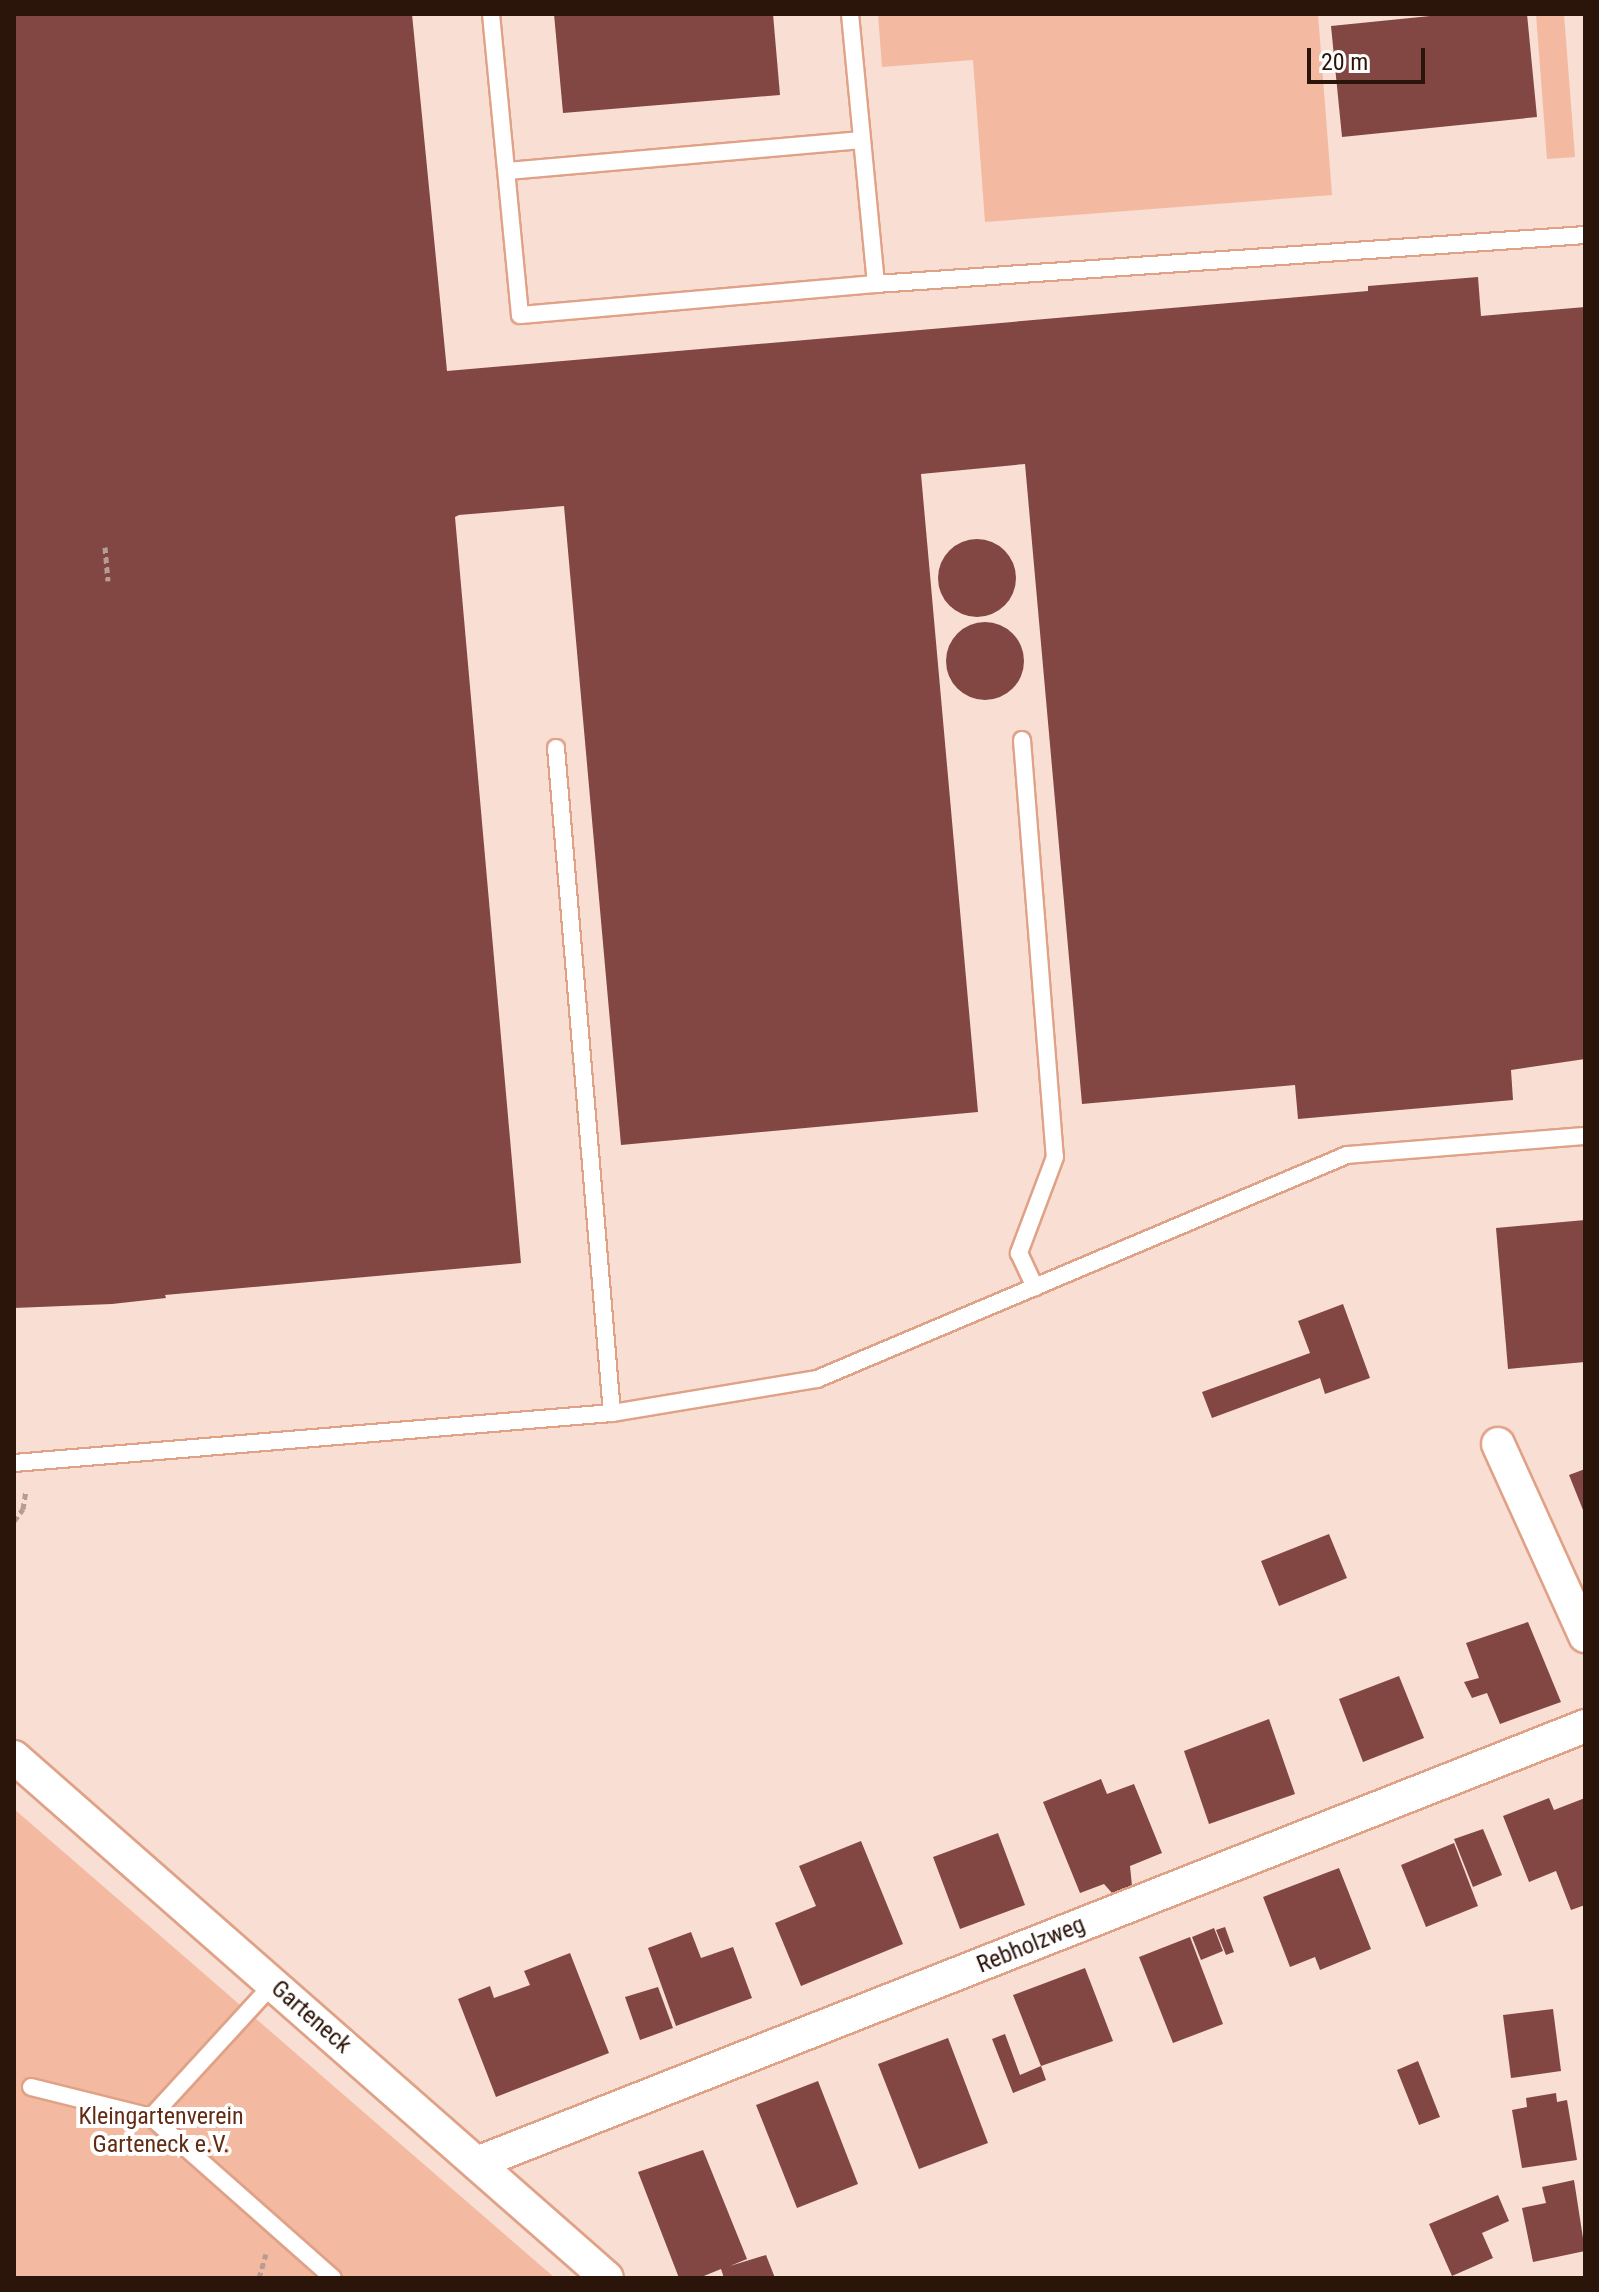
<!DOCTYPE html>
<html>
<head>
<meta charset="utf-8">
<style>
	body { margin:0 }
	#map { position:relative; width:1599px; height:2292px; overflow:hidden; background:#f9ded3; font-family:"Roboto Condensed",sans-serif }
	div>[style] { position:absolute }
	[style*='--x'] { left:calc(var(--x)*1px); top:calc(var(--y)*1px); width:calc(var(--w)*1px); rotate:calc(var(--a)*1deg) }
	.green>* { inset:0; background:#f3baa1 }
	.building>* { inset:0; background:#834743 }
	.round { border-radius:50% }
	.path>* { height:5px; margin-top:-2.5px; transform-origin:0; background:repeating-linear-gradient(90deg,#b69c91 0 6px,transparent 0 10px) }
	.roads { filter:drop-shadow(2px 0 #e0a287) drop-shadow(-2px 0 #e0a287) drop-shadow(0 2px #e0a287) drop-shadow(0 -2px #e0a287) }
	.service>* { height:16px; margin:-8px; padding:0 8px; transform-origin:8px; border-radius:8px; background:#fff }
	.minor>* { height:32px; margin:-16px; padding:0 16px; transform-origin:16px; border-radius:16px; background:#fff }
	span { translate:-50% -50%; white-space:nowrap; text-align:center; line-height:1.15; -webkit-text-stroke:8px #fff; paint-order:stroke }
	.street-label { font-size:24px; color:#2b140a }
	.park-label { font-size:24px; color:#612c13 }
	.frame { position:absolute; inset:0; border:16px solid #2b140a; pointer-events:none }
	.scale { position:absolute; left:1307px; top:48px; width:118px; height:36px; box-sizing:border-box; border:4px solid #2b140a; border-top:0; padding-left:10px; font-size:24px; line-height:28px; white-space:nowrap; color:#2b140a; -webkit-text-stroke:6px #fff; paint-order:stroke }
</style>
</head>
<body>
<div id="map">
	<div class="green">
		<div style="clip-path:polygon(878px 14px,1318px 14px,1332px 195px,985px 222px,973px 60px,882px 67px)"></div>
		<div style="clip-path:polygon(1536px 14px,1564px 14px,1575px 157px,1547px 159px)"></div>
		<div style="clip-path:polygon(14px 1809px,555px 2278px,14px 2278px)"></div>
	</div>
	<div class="building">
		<div style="clip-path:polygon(14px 14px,412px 14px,447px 371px,1368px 291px,1368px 286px,1478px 277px,1481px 316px,1585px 307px,1585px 1059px,1511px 1070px,1513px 1100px,1298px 1119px,1295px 1085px,1082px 1104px,1025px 464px,921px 474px,978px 1112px,621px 1145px,564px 506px,459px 515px,455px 517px,521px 1263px,165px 1295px,166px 1298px,112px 1304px,14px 1308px)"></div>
		<div style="clip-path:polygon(554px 14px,773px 14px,780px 95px,563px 113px)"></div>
		<div style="clip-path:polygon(1450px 14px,1527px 14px,1537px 117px,1342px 137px,1331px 26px)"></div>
		<div class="round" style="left:938px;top:539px;width:78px;height:78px"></div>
		<div class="round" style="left:946px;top:622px;width:78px;height:78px"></div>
		<div style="clip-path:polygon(1585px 1220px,1585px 1362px,1508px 1369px,1496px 1228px)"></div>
		<div style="clip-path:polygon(1343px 1304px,1370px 1378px,1325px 1394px,1320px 1378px,1212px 1418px,1202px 1392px,1310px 1353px,1298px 1321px)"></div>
		<div style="clip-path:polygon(1585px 1469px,1585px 1515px,1569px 1475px)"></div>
		<div style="clip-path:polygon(1329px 1534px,1347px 1578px,1279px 1606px,1261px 1561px)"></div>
		<div style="clip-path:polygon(1528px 1622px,1561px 1702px,1500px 1724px,1487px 1693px,1472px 1698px,1464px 1682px,1479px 1678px,1466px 1643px)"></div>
		<div style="clip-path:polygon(1399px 1676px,1424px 1738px,1363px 1762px,1339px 1699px)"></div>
		<div style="clip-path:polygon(1269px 1719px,1295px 1794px,1209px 1824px,1184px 1751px)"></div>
		<div style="clip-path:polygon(1101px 1779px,1107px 1794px,1134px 1784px,1162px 1853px,1130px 1866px,1132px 1886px,1112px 1893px,1104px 1884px,1080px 1893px,1043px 1802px)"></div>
		<div style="clip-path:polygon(1549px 1798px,1554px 1810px,1585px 1798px,1585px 1905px,1571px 1910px,1556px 1871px,1529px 1882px,1503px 1816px)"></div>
		<div style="clip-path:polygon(1483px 1829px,1502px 1875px,1473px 1887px,1454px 1839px)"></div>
		<div style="clip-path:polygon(998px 1833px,1025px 1905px,960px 1929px,933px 1857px)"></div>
		<div style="clip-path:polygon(861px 1841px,903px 1944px,801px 1986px,775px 1923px,816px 1906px,799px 1866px)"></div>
		<div style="clip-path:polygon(1454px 1843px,1478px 1906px,1426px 1927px,1401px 1865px)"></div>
		<div style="clip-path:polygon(1339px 1868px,1371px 1949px,1320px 1970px,1315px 1957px,1290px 1967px,1263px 1897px)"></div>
		<div style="clip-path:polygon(1225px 1927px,1234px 1952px,1226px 1955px,1216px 1930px)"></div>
		<div style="clip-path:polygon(1214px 1928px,1223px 1951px,1201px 1960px,1192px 1937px)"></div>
		<div style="clip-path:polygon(691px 1932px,701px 1958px,733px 1947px,752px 1998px,676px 2026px,648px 1948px)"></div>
		<div style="clip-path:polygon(1190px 1937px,1223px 2024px,1173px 2043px,1139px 1957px)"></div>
		<div style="clip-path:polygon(570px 1953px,609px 2053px,496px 2097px,458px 1999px,490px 1986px,494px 1998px,530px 1985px,524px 1971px)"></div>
		<div style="clip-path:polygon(1085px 1968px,1113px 2041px,1041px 2066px,1013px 1995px)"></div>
		<div style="clip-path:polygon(658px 1987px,673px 2028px,640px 2040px,625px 1997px)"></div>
		<div style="clip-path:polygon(1553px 2009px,1561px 2071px,1511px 2078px,1503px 2015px)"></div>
		<div style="clip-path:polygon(1005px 2034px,1020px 2075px,1041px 2066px,1046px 2080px,1013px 2093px,992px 2039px)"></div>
		<div style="clip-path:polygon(948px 2038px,988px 2143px,919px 2169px,878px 2064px)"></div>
		<div style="clip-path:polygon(1418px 2061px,1440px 2117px,1419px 2125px,1397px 2070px)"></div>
		<div style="clip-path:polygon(818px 2081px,858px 2184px,797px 2208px,756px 2105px)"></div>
		<div style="clip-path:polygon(1556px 2093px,1557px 2102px,1567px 2100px,1577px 2160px,1522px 2168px,1512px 2110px,1527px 2107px,1526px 2098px)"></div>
		<div style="clip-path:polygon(703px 2150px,747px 2259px,730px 2266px,766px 2255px,775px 2278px,724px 2278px,721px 2269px,699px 2278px,679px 2278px,638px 2172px)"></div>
		<div style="clip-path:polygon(1574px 2180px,1585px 2251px,1533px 2262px,1522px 2208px,1546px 2203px,1542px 2187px)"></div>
		<div style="clip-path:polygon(1498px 2195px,1509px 2221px,1482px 2233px,1493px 2258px,1452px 2276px,1429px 2224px)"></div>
	</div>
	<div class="path">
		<div style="--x:105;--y:547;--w:34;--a:85"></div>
		<div style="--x:14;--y:1521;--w:15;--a:-53"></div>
		<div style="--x:23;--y:1509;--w:19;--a:-81"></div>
		<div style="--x:259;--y:2278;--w:25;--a:-74"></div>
	</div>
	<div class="roads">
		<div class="service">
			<div style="--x:491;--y:14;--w:302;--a:84.5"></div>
			<div style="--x:520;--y:315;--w:357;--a:-5"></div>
			<div style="--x:876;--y:284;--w:271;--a:-95.5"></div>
			<div style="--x:507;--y:171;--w:354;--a:-5"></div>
			<div style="--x:876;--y:284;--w:711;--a:-3.95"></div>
			<div style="--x:1022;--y:740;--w:418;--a:85.5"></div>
			<div style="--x:1055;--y:1157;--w:103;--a:110.6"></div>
			<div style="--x:1019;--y:1253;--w:38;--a:65"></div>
			<div style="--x:556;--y:748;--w:667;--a:85.19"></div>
			<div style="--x:612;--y:1413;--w:208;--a:-9.4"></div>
			<div style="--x:817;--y:1379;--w:575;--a:-22.91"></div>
			<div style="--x:1347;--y:1155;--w:239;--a:-4.6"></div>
			<div style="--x:14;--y:1463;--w:600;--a:-4.78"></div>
			<div style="--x:273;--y:1984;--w:180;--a:132.5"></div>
			<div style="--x:151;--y:2117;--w:243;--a:41.5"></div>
			<div style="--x:31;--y:2087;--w:124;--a:14"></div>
		</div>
		<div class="minor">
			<div style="--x:1498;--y:1444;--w:211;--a:65.6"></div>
			<div style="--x:14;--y:1757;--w:789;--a:41.3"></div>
			<div style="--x:477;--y:2163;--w:1191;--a:-21.52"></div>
		</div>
	</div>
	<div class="street-label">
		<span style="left:1031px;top:1945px;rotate:-22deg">Rebholzweg</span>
		<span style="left:311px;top:2017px;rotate:41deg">Garteneck</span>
	</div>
	<div class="park-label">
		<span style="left:161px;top:2131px">Kleingartenverein<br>Garteneck e.V.</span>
	</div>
	<div class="frame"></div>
	<div class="scale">20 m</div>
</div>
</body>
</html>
